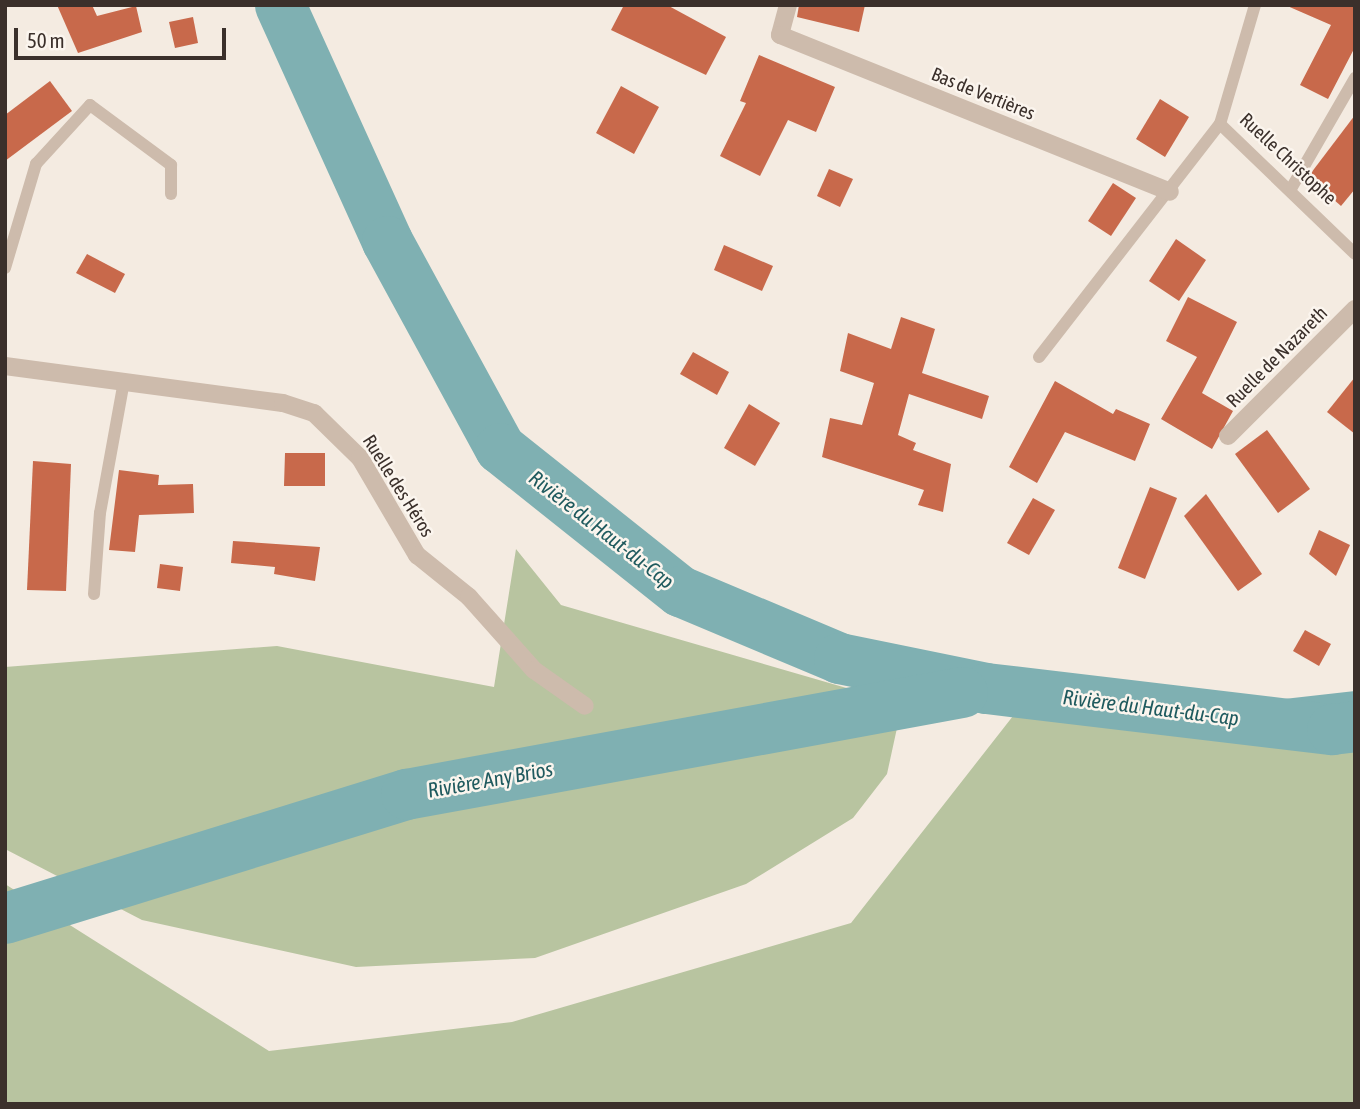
<!DOCTYPE html>
<html>
<head>
<meta charset="utf-8">
<style>
	body { margin:0 }
	#map { position:relative; width:1360px; height:1109px; overflow:hidden; background:#f4ebe1; font-family:"Asap Condensed",sans-serif }
	div>[style] { position:absolute }
	[style*='--x'] { left:calc(var(--x)*1px); top:calc(var(--y)*1px); width:calc(var(--w)*1px); rotate:calc(var(--a)*1deg) }
	.green>* { inset:0; background:#b8c4a0 }
	.water>* { inset:0; background:#7fb0b2 }
	.river>* { height:51px; margin:-25.5px; padding:0 25.5px; transform-origin:25.5px; border-radius:25.5px; background:#7fb0b2 }
	.building>* { inset:0; background:#c8694b }
	.service>* { height:12px; margin:-6px; padding:0 6px; transform-origin:6px; border-radius:6px; background:#cdbbac }
	.minor>* { height:18px; margin:-9px; padding:0 9px; transform-origin:9px; border-radius:9px; background:#cdbbac }
	span { translate:-50% -50%; white-space:nowrap; text-align:center; line-height:1.15; -webkit-text-stroke:5px #fbf5ee; paint-order:stroke }
	.street-label { font-size:19px; color:#3b302b }
	.water-label { font-size:21px; color:#1f5a5e; font-style:italic }
	.frame { position:absolute; inset:0; border:7px solid #3b302b; pointer-events:none }
	.scale { position:absolute; left:14px; top:28px; width:212px; height:32px; box-sizing:border-box; border:4px solid #3b302b; border-top:0; padding-left:9px; font-size:21px; line-height:24px; white-space:nowrap; color:#3b302b; -webkit-text-stroke:5px #fbf5ee; paint-order:stroke }
</style>
</head>
<body>
<div id="map">
	<div class="green">
		<div style="clip-path:polygon(516px 549px,561px 605px,881px 698px,897px 728px,887px 774px,853px 818px,746px 884px,535px 958px,356px 967px,142px 920px,5px 849px,5px 667px,277px 646px,494px 687px)"></div>
		<div style="clip-path:polygon(1068px 701px,1355px 746px,1355px 1104px,5px 1104px,5px 884px,269px 1051px,512px 1022px,851px 923px,1013px 716px)"></div>
	</div>
	<div class="water">
		<div style="clip-path:polygon(1355px 691px,1355px 746px,1284px 736px,1284px 699px)"></div>
	</div>
	<div class="river">
		<div style="--x:280;--y:5;--w:259;--a:65.6"></div>
		<div style="--x:387;--y:241;--w:236;--a:61.4"></div>
		<div style="--x:500;--y:448;--w:230;--a:38.5"></div>
		<div style="--x:680;--y:591;--w:173;--a:22.8"></div>
		<div style="--x:839;--y:658;--w:150;--a:11.5"></div>
		<div style="--x:986;--y:688;--w:348;--a:6.8"></div>
		<div style="--x:1332;--y:729;--w:23;--a:-7"></div>
		<div style="--x:5;--y:918;--w:420;--a:-17.2"></div>
		<div style="--x:406;--y:794;--w:565;--a:-10.4"></div>
	</div>
	<div class="building">
		<div style="clip-path:polygon(57px 5px,92px 5px,97px 16px,136px 6px,142px 32px,78px 53px)"></div>
		<div style="clip-path:polygon(624px 5px,667px 5px,726px 37px,706px 75px,611px 30px)"></div>
		<div style="clip-path:polygon(799px 5px,865px 5px,859px 32px,797px 17px)"></div>
		<div style="clip-path:polygon(1285px 5px,1355px 5px,1355px 47px,1328px 99px,1300px 85px,1331px 25px)"></div>
		<div style="clip-path:polygon(193px 17px,198px 43px,175px 48px,169px 22px)"></div>
		<div style="clip-path:polygon(759px 55px,835px 87px,816px 132px,788px 120px,760px 176px,720px 156px,746px 103px,740px 101px)"></div>
		<div style="clip-path:polygon(50px 81px,72px 111px,5px 161px,5px 115px)"></div>
		<div style="clip-path:polygon(621px 86px,659px 107px,634px 154px,596px 133px)"></div>
		<div style="clip-path:polygon(1160px 99px,1189px 117px,1165px 157px,1136px 139px)"></div>
		<div style="clip-path:polygon(1355px 115px,1355px 189px,1341px 206px,1308px 177px)"></div>
		<div style="clip-path:polygon(829px 169px,853px 179px,840px 207px,817px 196px)"></div>
		<div style="clip-path:polygon(1113px 183px,1136px 198px,1111px 236px,1088px 221px)"></div>
		<div style="clip-path:polygon(1176px 239px,1206px 260px,1179px 301px,1149px 281px)"></div>
		<div style="clip-path:polygon(724px 245px,773px 266px,762px 291px,714px 270px)"></div>
		<div style="clip-path:polygon(87px 254px,125px 274px,115px 293px,76px 273px)"></div>
		<div style="clip-path:polygon(1188px 297px,1237px 322px,1202px 393px,1233px 411px,1212px 449px,1161px 419px,1197px 357px,1166px 341px)"></div>
		<div style="clip-path:polygon(901px 317px,935px 329px,922px 373px,989px 396px,982px 419px,909px 394px,898px 435px,916px 443px,913px 450px,951px 464px,943px 512px,918px 505px,924px 490px,822px 457px,830px 418px,862px 425px,874px 383px,840px 371px,848px 333px,891px 349px)"></div>
		<div style="clip-path:polygon(693px 352px,729px 372px,717px 395px,680px 374px)"></div>
		<div style="clip-path:polygon(1355px 377px,1355px 434px,1327px 412px)"></div>
		<div style="clip-path:polygon(1055px 381px,1113px 414px,1116px 409px,1150px 424px,1135px 461px,1065px 432px,1037px 483px,1009px 467px)"></div>
		<div style="clip-path:polygon(749px 404px,780px 423px,755px 466px,724px 448px)"></div>
		<div style="clip-path:polygon(1267px 430px,1310px 489px,1278px 513px,1235px 454px)"></div>
		<div style="clip-path:polygon(285px 453px,325px 453px,325px 486px,284px 486px)"></div>
		<div style="clip-path:polygon(33px 461px,71px 464px,66px 591px,27px 590px)"></div>
		<div style="clip-path:polygon(119px 470px,159px 475px,158px 485px,193px 484px,194px 513px,139px 515px,135px 552px,109px 550px)"></div>
		<div style="clip-path:polygon(1150px 487px,1177px 498px,1145px 579px,1118px 568px)"></div>
		<div style="clip-path:polygon(1206px 494px,1262px 574px,1238px 591px,1184px 516px)"></div>
		<div style="clip-path:polygon(1033px 498px,1055px 510px,1029px 555px,1007px 543px)"></div>
		<div style="clip-path:polygon(1319px 530px,1350px 545px,1336px 576px,1309px 554px)"></div>
		<div style="clip-path:polygon(233px 541px,320px 547px,315px 581px,274px 574px,275px 567px,231px 563px)"></div>
		<div style="clip-path:polygon(160px 564px,183px 567px,180px 591px,157px 588px)"></div>
		<div style="clip-path:polygon(1305px 630px,1331px 644px,1319px 666px,1293px 651px)"></div>
	</div>
	<div class="service">
		<div style="--x:1255;--y:5;--w:124;--a:106.4"></div>
		<div style="--x:1220;--y:124;--w:187;--a:43.9"></div>
		<div style="--x:1292;--y:187;--w:126;--a:-60"></div>
		<div style="--x:5;--y:268;--w:109;--a:-73.4"></div>
		<div style="--x:36;--y:164;--w:80;--a:-47.5"></div>
		<div style="--x:90;--y:105;--w:101;--a:36.5"></div>
		<div style="--x:171;--y:165;--w:29;--a:90"></div>
		<div style="--x:1039;--y:357;--w:295;--a:-52.2"></div>
		<div style="--x:94;--y:594;--w:81;--a:-85.8"></div>
		<div style="--x:100;--y:513;--w:129;--a:-79.7"></div>
	</div>
	<div class="minor">
		<div style="--x:788;--y:5;--w:31;--a:105"></div>
		<div style="--x:780;--y:35;--w:420;--a:21.9"></div>
		<div style="--x:5;--y:366;--w:280;--a:7.6"></div>
		<div style="--x:283;--y:403;--w:33;--a:18"></div>
		<div style="--x:314;--y:413;--w:64;--a:44.4"></div>
		<div style="--x:360;--y:458;--w:113;--a:59.6"></div>
		<div style="--x:417;--y:555;--w:67;--a:38.9"></div>
		<div style="--x:469;--y:597;--w:98;--a:48.3"></div>
		<div style="--x:534;--y:670;--w:62;--a:35.2"></div>
		<div style="--x:1228;--y:436;--w:180;--a:-45"></div>
	</div>
	<div class="street-label">
		<span style="left:983px;top:94px;rotate:22deg">Bas de Vertières</span>
		<span style="left:1288px;top:159px;rotate:43deg">Ruelle Christophe</span>
		<span style="left:1277px;top:357px;rotate:-45deg">Ruelle de Nazareth</span>
		<span style="left:398px;top:486px;rotate:58deg">Ruelle des Héros</span>
	</div>
	<div class="water-label">
		<span style="left:602px;top:529px;rotate:38deg">Rivière du Haut-du-Cap</span>
		<span style="left:1151px;top:707px;rotate:7deg">Rivière du Haut-du-Cap</span>
		<span style="left:490px;top:779px;rotate:-10deg">Rivière Any Brios</span>
	</div>
	<div class="frame"></div>
	<div class="scale">50 m</div>
</div>
</body>
</html>
